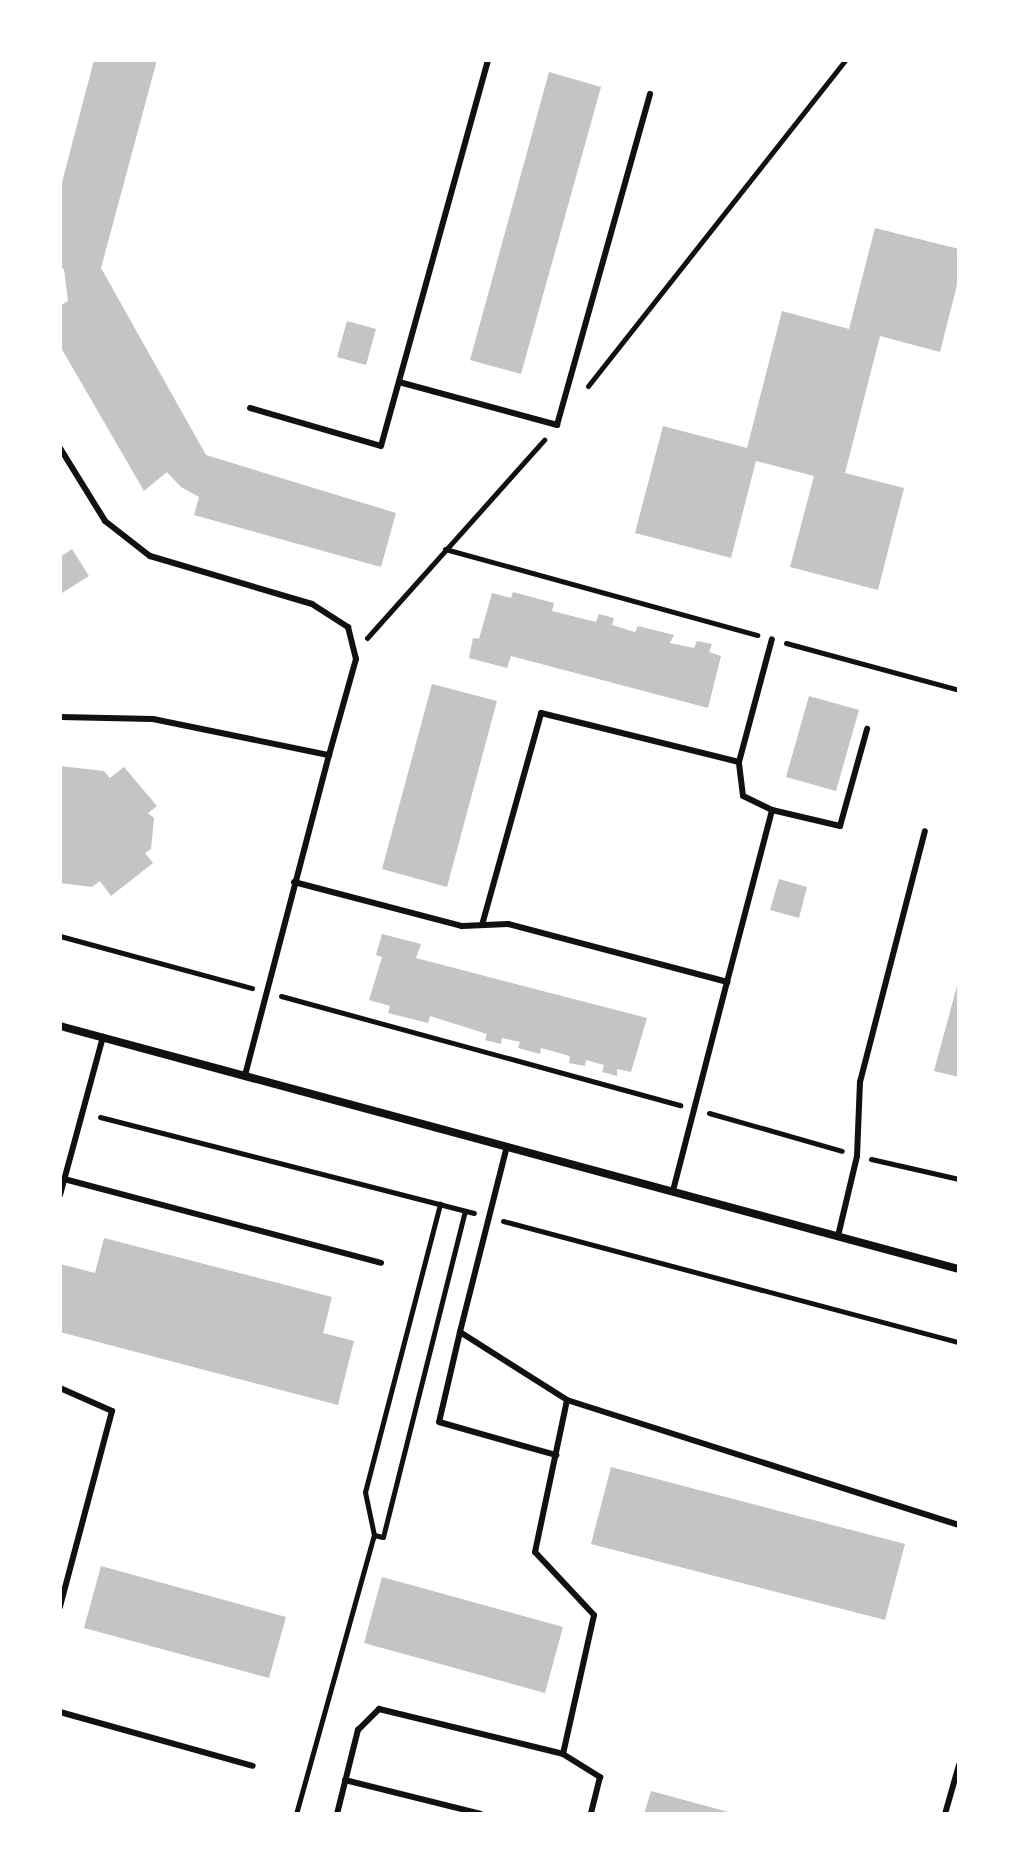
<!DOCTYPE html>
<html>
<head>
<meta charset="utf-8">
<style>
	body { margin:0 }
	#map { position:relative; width:1019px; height:1874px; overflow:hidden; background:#fff; font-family:"IBM Plex Serif",serif }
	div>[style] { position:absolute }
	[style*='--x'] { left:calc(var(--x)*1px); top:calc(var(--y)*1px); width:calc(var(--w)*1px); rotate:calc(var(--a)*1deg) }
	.building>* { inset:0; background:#c4c4c4 }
	.path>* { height:5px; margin:-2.5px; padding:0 2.5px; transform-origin:2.5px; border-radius:2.5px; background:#111 }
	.service>* { height:6px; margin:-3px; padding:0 3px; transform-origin:3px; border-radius:3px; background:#111 }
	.minor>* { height:8px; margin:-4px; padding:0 4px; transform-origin:4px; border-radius:4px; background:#111 }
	span { translate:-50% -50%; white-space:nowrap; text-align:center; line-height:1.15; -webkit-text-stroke:8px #fff; paint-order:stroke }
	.frame { position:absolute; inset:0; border:62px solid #fff; pointer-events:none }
</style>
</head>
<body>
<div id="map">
	<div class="building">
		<div style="clip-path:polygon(94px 60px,157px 60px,101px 268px,206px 455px,396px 513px,381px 567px,194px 515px,199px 497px,181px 487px,167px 472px,144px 491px,60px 346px,60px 306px,68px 301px,64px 269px,60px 267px,60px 190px)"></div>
		<div style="clip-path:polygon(549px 72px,601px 87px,521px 374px,470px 360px)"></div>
		<div style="clip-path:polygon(875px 228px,959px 249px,959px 277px,940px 352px,880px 336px,845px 473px,904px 488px,878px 590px,790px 567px,814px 476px,756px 461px,731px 558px,635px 533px,663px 426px,747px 448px,782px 311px,849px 329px)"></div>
		<div style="clip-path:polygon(347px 321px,376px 329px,366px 365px,337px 357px)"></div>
		<div style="clip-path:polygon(72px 549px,89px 576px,62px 593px,60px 557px)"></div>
		<div style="clip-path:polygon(513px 592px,554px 603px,552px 611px,596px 622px,599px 614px,614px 618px,612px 625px,635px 632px,638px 626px,674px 635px,670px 643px,694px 648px,697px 641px,712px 644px,709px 652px,721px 656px,708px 708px,511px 656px,507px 668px,469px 658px,473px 638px,479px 639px,492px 593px,511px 598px)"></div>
		<div style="clip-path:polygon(432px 684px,497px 701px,447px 887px,382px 869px)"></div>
		<div style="clip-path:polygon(809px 696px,859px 710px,836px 791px,786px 777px)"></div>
		<div style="clip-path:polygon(60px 766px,104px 771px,110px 778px,124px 767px,157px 806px,148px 813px,154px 818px,151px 849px,145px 853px,153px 863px,111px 896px,100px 881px,92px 887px,60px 883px)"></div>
		<div style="clip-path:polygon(779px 879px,807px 887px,799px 918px,770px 910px)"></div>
		<div style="clip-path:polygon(382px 934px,421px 944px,416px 958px,647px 1018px,631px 1072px,617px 1069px,617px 1076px,602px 1072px,604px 1065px,586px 1060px,585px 1066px,569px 1063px,570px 1056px,541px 1048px,540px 1054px,518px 1048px,520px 1042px,502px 1038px,501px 1044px,485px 1040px,487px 1034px,430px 1016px,428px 1023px,388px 1013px,390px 1006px,369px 1000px,382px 957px,376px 955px)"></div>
		<div style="clip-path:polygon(958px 982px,959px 982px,959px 1077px,934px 1071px)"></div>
		<div style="clip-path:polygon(104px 1238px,332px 1297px,323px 1333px,354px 1341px,338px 1405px,60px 1332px,60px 1264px,95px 1273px)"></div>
		<div style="clip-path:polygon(611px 1467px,905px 1544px,885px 1620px,591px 1544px)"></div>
		<div style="clip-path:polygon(101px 1566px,286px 1617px,269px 1678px,84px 1628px)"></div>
		<div style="clip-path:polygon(382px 1577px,563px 1627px,545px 1693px,364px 1643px)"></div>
		<div style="clip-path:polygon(651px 1791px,732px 1813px,732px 1814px,644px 1814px)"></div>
	</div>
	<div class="path">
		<div style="--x:588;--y:386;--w:415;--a:-51.7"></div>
		<div style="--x:445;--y:549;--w:324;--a:15.4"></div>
		<div style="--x:367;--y:638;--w:266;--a:-48.2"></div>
		<div style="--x:786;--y:643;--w:179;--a:15.2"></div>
		<div style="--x:60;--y:936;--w:199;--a:15.2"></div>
		<div style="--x:281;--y:996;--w:414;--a:15.3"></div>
		<div style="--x:709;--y:1113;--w:138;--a:15.9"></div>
		<div style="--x:100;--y:1117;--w:386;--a:14.4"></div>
		<div style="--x:871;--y:1159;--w:90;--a:12.8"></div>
		<div style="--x:503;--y:1221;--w:472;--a:14.9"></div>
		<div style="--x:374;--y:1535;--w:9;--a:13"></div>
		<div style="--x:383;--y:1537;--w:336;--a:-75.9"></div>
		<div style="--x:296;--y:1814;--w:290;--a:-74.4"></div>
		<div style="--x:374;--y:1535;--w:44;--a:-101.8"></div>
		<div style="--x:365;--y:1492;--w:298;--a:-75.4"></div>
	</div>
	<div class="service">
		<div style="--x:399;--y:382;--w:164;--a:15.2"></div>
		<div style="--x:557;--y:425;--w:344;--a:-74.3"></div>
		<div style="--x:250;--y:408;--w:136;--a:16.2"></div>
		<div style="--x:381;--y:446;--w:401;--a:-74.5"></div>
		<div style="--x:60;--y:448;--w:86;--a:58.3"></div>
		<div style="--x:105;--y:521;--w:57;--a:37.9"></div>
		<div style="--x:150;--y:556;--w:169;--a:16.5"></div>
		<div style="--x:312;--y:604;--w:43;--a:32.6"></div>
		<div style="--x:348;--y:627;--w:33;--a:76"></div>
		<div style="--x:356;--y:659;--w:100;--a:105.7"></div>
		<div style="--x:60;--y:717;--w:93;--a:1.2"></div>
		<div style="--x:153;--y:719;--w:180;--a:11.6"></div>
		<div style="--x:329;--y:755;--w:331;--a:104.7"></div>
		<div style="--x:772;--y:810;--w:70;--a:13.2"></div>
		<div style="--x:840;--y:826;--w:101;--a:-74.4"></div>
		<div style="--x:294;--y:882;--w:174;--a:14.7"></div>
		<div style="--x:462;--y:926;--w:46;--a:-2.5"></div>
		<div style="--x:508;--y:924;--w:227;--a:14.8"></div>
		<div style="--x:727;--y:982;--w:216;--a:104.5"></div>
		<div style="--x:482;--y:925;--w:220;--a:-74.4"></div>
		<div style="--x:541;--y:713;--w:204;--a:13.9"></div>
		<div style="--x:739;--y:762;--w:127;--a:-75"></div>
		<div style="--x:727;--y:982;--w:178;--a:-75.3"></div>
		<div style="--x:772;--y:810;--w:32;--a:-154"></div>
		<div style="--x:743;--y:796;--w:34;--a:-97"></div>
		<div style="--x:507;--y:1146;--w:192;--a:104.2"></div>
		<div style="--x:460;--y:1332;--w:127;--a:32.4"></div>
		<div style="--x:567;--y:1400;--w:411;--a:17.7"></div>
		<div style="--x:64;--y:1179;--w:328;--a:14.8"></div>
		<div style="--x:60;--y:1195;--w:164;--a:-74.8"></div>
		<div style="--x:838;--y:1236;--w:82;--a:-76.6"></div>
		<div style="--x:857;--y:1156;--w:74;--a:-87.7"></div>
		<div style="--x:860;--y:1082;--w:259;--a:-75.5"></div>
		<div style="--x:460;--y:1332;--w:92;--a:103.1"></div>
		<div style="--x:439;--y:1422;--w:122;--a:15.8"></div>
		<div style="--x:60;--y:1388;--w:57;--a:23.9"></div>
		<div style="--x:112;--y:1411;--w:203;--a:104.9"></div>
		<div style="--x:60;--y:1712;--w:200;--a:15.6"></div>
		<div style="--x:563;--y:1754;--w:142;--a:-77.4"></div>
		<div style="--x:594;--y:1615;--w:86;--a:-133.1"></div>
		<div style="--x:535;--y:1552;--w:155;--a:-78.1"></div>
		<div style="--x:345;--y:1780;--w:140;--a:14"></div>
		<div style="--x:337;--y:1814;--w:87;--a:-76"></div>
		<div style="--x:358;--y:1730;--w:30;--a:-45"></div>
		<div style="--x:379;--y:1709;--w:189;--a:13.7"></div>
		<div style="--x:563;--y:1754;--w:44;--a:31.9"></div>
		<div style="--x:600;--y:1777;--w:38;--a:104"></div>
		<div style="--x:945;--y:1814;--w:51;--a:-74.1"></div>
	</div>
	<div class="minor">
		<div style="--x:60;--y:1026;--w:931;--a:15.13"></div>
	</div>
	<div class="frame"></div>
</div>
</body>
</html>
